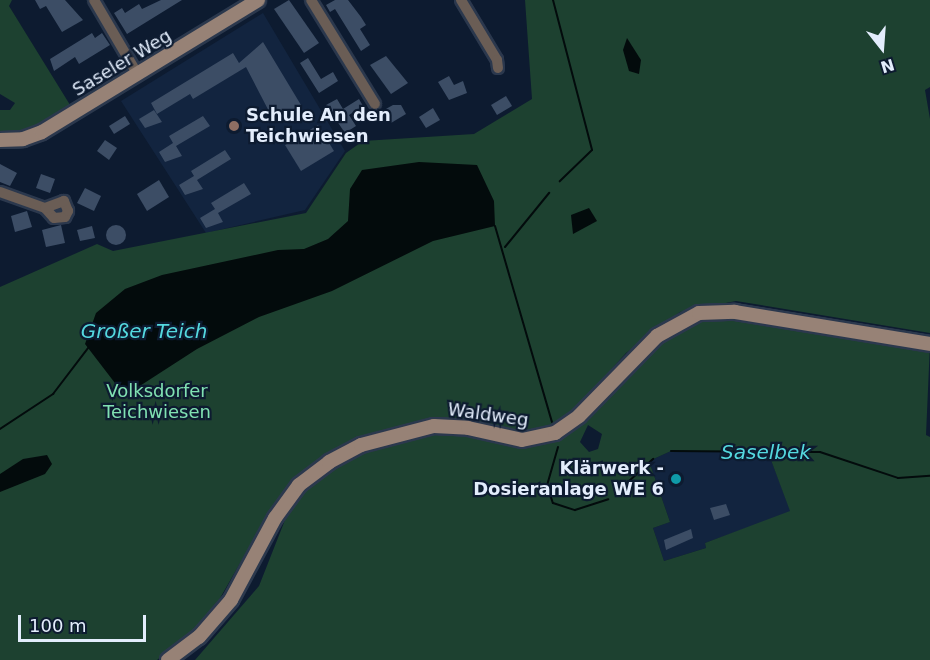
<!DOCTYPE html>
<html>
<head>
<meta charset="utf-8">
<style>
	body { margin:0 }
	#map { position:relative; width:930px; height:660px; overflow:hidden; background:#0d1b30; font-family:"DejaVu Sans",sans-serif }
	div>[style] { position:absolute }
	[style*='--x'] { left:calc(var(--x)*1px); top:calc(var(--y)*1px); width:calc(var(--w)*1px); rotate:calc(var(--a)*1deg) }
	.built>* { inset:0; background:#12243f }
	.green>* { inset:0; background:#1d4130 }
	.water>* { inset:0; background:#030b0c }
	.stream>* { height:2px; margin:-1px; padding:0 1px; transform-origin:1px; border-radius:1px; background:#030b0c }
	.building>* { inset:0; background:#3c4d65 }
	.round { border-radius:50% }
	.roads { filter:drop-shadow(2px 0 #2b384d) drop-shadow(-2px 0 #2b384d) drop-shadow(0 2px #2b384d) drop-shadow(0 -2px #2b384d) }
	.street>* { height:10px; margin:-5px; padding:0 5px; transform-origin:5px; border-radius:5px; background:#6a5d55 }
	.secondary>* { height:14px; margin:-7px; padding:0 7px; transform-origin:7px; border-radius:7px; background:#978276 }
	.dots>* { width:16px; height:16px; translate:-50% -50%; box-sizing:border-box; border:3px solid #0d1b30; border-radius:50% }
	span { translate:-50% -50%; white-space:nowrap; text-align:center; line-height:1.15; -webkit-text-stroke:4.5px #0d1b30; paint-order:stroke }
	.street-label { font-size:18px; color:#e3edfc }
	.poi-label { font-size:18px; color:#e3edfc; font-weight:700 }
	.left { translate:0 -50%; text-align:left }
	.right { translate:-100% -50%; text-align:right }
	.park-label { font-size:18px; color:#80e1b2 }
	.water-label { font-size:20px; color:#54d8df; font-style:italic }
	.north { position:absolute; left:852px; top:18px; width:60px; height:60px; -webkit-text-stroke:4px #0d1b30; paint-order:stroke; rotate:163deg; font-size:16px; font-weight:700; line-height:24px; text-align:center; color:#e3edfc }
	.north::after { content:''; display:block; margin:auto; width:21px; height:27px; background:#e3edfc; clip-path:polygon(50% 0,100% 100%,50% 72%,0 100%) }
	.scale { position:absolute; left:18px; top:615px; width:128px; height:27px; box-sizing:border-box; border:3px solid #e3edfc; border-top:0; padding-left:8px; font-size:18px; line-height:21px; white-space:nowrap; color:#e3edfc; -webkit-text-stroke:4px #0d1b30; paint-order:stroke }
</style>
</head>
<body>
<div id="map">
	<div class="built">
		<div style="clip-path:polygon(263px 13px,345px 151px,305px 210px,206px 233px,121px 101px)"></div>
		<div style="clip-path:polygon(671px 451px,768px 452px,791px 512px,705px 543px,706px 548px,664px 561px,653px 528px,670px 522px,649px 461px)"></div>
	</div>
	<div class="green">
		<div style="clip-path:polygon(0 0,12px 0,9px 6px,75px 113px,21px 135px,0 135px,0 110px,10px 110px,15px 103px,0 94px)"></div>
		<div style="clip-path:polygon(525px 0,930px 0,930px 87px,925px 90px,930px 119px,930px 333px,736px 301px,680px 312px,626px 353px,575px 410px,546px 427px,519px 432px,427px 421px,380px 431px,337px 449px,306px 470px,269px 513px,208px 619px,157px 660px,0 660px,0 287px,97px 244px,113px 251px,306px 213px,346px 153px,363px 141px,474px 134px,532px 99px)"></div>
		<div style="clip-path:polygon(evenodd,699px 313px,930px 344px,926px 435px,930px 437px,930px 660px,195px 660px,259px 586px,285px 520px,315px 472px,412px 429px,547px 437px,649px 343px,699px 313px,588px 425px,602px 434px,598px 449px,589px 452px,580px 442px,588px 425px,699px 313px,671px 451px,768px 452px,790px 511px,705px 543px,706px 548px,664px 561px,653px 528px,670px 522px,649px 461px,671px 451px)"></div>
	</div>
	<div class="water">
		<div style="clip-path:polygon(627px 38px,641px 60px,639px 74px,629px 71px,623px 50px)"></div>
		<div style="clip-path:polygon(419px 162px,477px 165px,494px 201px,495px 226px,433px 241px,332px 291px,259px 317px,197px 349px,132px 391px,118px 387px,85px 344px,96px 313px,125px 289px,162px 275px,278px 250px,304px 249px,328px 239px,348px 221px,350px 189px,362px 170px)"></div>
		<div style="clip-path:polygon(589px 208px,597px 221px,573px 234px,571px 215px)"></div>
		<div style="clip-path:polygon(47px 455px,52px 464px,45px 474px,0 492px,0 474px,23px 459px)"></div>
	</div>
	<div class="stream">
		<div style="--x:553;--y:0;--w:155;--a:75.4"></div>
		<div style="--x:592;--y:150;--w:45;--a:135.9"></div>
		<div style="--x:495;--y:226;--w:204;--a:73.8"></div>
		<div style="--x:505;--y:247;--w:70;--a:-50.8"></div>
		<div style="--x:0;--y:429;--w:64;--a:-33.4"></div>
		<div style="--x:53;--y:394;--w:58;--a:-52.7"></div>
		<div style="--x:558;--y:447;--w:40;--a:106"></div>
		<div style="--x:547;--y:485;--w:19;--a:72"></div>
		<div style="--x:553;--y:503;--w:23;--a:18"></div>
		<div style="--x:575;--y:510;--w:35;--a:-18"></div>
		<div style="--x:671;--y:451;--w:149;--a:0.4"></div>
		<div style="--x:820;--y:452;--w:82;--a:18.4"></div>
		<div style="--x:898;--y:478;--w:32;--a:-4"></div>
		<div style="--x:615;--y:494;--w:52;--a:-42.6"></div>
	</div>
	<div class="building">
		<div style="clip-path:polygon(35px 0,65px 0,83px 20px,62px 32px,46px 6px,40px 9px)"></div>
		<div style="clip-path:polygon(161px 0,182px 0,127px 34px,114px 13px,122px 8px,125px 13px,139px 4px,142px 9px)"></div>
		<div style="clip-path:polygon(289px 0,319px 43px,304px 53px,274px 9px)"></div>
		<div style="clip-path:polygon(335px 0,348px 0,361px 17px,366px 25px,360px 29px,370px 45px,361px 51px,335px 9px,330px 12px,326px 5px)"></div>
		<div style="clip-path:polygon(92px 33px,95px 38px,102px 33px,110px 45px,79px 64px,75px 57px,54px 71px,50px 59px)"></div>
		<div style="clip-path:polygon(263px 42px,301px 105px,274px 121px,246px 67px,193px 99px,190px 94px,157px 114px,151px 103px,233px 53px,239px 63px)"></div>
		<div style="clip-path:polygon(386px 56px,408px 83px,391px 94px,370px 65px)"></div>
		<div style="clip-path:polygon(308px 58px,321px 79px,333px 72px,338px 81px,319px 93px,300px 63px)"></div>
		<div style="clip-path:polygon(449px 76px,454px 85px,463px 81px,467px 93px,449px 100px,438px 82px)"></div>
		<div style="clip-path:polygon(506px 96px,512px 106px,497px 115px,491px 105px)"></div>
		<div style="clip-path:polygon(337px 99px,343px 109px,359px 99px,363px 106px,349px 115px,356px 126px,345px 133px,326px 105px)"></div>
		<div style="clip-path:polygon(393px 105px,401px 105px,406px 114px,391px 123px,384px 110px)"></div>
		<div style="clip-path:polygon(433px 108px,440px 120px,426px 128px,419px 117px)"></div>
		<div style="clip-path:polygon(154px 110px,162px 122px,145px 128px,139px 119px)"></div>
		<div style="clip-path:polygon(125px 116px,130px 124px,114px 134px,109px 126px)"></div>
		<div style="clip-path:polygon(203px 116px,210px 126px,176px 146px,182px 156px,165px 162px,159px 152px,173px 143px,169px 136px)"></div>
		<div style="clip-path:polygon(318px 125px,334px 151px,301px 171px,285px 145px)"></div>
		<div style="clip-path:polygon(105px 140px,117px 148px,109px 160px,97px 151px)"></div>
		<div style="clip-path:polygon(225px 150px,231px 159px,197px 180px,203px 189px,185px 195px,179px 185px,194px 176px,191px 171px)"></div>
		<div style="clip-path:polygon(0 164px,17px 173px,10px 186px,0 182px)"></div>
		<div style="clip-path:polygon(41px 174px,55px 179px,50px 193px,36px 188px)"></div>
		<div style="clip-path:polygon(159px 180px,169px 197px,147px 211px,137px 194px)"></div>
		<div style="clip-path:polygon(244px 183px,251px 194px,218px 213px,223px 222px,206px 228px,200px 218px,215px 209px,211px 203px)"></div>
		<div style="clip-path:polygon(85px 188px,101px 196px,94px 211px,77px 203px)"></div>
		<div style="clip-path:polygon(27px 211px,32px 227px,15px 232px,11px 216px)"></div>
		<div class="round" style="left:106px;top:225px;width:20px;height:20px"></div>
		<div style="clip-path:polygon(61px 225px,65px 243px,46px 247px,42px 230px)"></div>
		<div style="clip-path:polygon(92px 226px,95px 238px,80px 241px,77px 230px)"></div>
		<div style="clip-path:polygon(726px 504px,730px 515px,714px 520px,710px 508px)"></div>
		<div style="clip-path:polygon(691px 529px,693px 538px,666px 550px,664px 540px)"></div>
	</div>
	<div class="roads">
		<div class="street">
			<div style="--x:94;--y:0;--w:87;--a:59.6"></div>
			<div style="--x:311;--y:0;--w:122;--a:58.4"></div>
			<div style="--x:461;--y:0;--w:70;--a:59"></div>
			<div style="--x:497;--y:60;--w:8;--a:83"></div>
			<div style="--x:0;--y:192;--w:48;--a:19.6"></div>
			<div style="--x:45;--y:208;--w:13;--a:48"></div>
			<div style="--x:54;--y:218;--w:11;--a:-5"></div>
			<div style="--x:65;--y:217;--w:7;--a:-63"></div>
			<div style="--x:68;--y:211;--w:11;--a:-112"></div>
			<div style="--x:64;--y:201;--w:20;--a:160"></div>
		</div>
		<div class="secondary">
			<div style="--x:0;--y:140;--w:23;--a:-2"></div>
			<div style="--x:23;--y:139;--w:20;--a:-20"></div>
			<div style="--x:42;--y:132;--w:253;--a:-31.4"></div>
			<div style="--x:168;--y:660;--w:39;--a:-37"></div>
			<div style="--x:199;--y:637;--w:49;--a:-49.1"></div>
			<div style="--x:231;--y:600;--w:93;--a:-61.8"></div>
			<div style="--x:275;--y:518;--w:41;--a:-54"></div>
			<div style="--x:299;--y:485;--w:38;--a:-37"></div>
			<div style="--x:329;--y:462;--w:36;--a:-28"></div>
			<div style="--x:361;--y:445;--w:75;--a:-14.6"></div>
			<div style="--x:434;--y:426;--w:34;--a:3"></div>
			<div style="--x:468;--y:428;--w:55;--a:12.5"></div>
			<div style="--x:522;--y:440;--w:34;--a:-12"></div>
			<div style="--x:555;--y:433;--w:29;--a:-35"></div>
			<div style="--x:579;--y:416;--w:112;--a:-45.7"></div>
			<div style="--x:657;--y:336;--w:48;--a:-28.7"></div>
			<div style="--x:699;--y:313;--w:36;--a:-2"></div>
			<div style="--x:735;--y:312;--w:198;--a:9.3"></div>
		</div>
	</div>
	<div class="dots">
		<div style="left:234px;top:126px;background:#8d6e63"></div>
		<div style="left:676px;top:479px;background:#0f9aa8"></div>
	</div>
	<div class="street-label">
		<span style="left:122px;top:63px;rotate:-31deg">Saseler Weg</span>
		<span style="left:488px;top:415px;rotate:8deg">Waldweg</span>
	</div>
	<div class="poi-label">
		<span class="left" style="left:246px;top:126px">Schule An den<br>Teichwiesen</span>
		<span class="right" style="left:664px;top:479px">Klärwerk -<br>Dosieranlage WE 6</span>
	</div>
	<div class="park-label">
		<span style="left:157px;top:402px">Volksdorfer<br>Teichwiesen</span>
	</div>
	<div class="water-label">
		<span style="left:144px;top:331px">Großer Teich</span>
		<span style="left:766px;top:452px">Saselbek</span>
	</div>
	<div class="north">N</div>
	<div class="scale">100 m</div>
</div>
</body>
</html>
